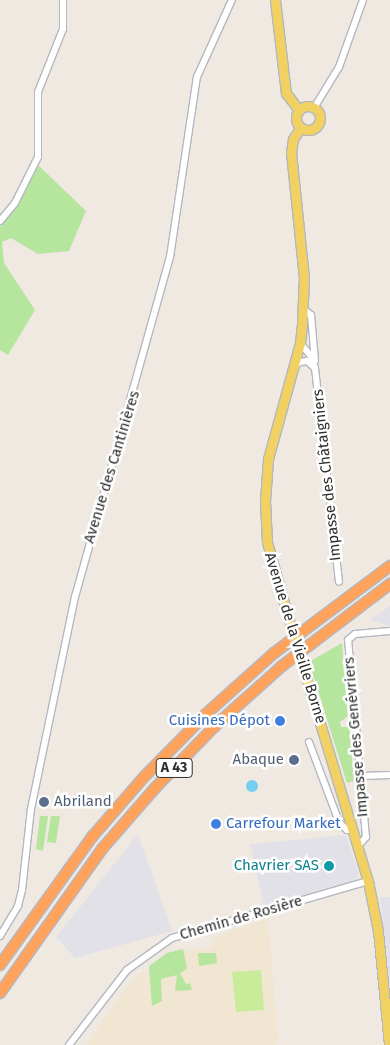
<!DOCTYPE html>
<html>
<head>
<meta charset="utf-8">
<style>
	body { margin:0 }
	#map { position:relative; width:390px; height:1045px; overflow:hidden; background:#efe9e1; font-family:"Fira Sans",sans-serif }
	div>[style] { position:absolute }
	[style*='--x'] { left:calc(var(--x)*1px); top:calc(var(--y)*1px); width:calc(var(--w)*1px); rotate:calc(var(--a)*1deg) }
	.industrial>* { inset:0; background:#e3e1e8 }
	.education>* { inset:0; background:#f0e6d1 }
	.green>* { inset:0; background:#b6e59e }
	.pitch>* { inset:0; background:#c9ec9a }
	.water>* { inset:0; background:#75cff0 }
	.round { border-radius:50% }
	.roads { filter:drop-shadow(1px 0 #b4b7c1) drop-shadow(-1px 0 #b4b7c1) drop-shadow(0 1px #b4b7c1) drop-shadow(0 -1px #b4b7c1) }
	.minor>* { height:6px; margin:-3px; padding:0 3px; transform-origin:3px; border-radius:3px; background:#fff }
	.major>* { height:9px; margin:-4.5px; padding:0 4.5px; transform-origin:4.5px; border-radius:4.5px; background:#f2d163 }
	.major>.ring { margin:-4.5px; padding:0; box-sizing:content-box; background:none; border:9px solid #f2d163; border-radius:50% }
	.highway>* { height:10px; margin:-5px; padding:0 5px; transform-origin:5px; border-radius:5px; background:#ffa35c }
	.bridges { filter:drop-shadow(1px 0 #c9c9c9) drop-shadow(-1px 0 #c9c9c9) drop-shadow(0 1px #c9c9c9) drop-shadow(0 -1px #c9c9c9) }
	.major-bridge>* { height:9px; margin:-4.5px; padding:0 4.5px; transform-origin:4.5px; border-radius:4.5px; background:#f2d163 }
	.dots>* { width:14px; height:14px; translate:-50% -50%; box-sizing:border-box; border:2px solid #fff; border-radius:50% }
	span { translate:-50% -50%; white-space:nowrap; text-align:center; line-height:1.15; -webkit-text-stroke:5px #fff; paint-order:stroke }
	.shield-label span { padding:1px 4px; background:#fff; border:1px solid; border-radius:4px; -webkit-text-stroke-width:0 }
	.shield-label { font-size:14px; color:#2e2e2e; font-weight:700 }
	.street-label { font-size:15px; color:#2e2e2e }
	.shop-label { font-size:15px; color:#366cbe }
	.right { translate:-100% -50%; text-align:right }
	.left { translate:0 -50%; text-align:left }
	.service-label { font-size:15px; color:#4e5e75 }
	.culture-label { font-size:15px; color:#0d838f }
</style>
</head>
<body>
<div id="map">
	<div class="industrial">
		<div style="clip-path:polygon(390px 606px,390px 626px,370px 620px)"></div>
		<div style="clip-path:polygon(138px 834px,172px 931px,75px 958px,56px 937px)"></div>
		<div style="clip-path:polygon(346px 835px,359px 874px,355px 881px,264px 908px,250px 844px)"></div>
		<div style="clip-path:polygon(380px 897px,390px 897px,390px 993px,388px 971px)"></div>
	</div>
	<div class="education">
		<div style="clip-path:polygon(268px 918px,278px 1039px,275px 1045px,86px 1045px,123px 992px,140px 973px,149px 972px,149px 966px,167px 953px,212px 947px,214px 937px)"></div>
	</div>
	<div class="green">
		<div style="clip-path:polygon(37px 164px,86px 211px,69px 251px,38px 254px,11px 238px,2px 242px,4px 263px,35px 310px,8px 355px,0 350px,0 227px,12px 213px)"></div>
		<div style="clip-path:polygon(342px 643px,348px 716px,340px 722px,341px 727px,349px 727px,354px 781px,347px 783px,309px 662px)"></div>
		<div style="clip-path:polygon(40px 816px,48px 816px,43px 851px,36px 849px)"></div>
		<div style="clip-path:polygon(51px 816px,60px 816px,56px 843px,47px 842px)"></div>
		<div style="clip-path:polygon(183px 949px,187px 969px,180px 973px,186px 984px,190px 983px,192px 990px,175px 991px,177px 975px,161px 979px,162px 1001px,152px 1006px,149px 966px,167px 953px)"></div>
		<div style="clip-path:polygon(198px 953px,216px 953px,217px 963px,199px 966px)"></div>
	</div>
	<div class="pitch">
		<div style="clip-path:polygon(261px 970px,264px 1010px,236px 1012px,232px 972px)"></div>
	</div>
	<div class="water">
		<div class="round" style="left:246px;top:780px;width:12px;height:12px"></div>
	</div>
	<div class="roads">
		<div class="minor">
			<div style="--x:314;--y:108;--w:48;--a:-58.6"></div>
			<div style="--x:339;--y:67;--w:71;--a:-70.3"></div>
			<div style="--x:0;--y:221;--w:23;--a:-50"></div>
			<div style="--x:15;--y:203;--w:51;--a:-63.4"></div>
			<div style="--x:38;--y:157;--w:65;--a:-90"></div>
			<div style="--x:38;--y:92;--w:68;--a:-68.4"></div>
			<div style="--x:63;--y:29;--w:29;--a:-90"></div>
			<div style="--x:303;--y:309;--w:10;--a:37"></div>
			<div style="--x:311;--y:315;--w:46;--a:85"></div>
			<div style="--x:300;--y:343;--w:17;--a:50"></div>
			<div style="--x:311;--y:356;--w:13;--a:72"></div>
			<div style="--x:315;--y:368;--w:215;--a:83.6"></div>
			<div style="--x:293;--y:368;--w:9;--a:-41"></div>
			<div style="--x:300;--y:362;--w:7;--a:-8"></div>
			<div style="--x:307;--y:361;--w:9;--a:41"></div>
			<div style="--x:309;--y:742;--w:85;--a:69.4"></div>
			<div style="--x:339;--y:822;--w:11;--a:45"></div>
			<div style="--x:347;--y:830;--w:6;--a:-9"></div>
			<div style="--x:361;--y:776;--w:29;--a:-2"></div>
			<div style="--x:358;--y:846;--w:12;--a:-48"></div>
			<div style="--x:366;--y:837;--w:198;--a:-95.2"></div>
			<div style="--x:348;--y:640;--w:9;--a:-41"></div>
			<div style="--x:355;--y:634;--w:35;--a:-5"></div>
			<div style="--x:0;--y:936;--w:35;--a:-59"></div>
			<div style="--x:18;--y:906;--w:16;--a:-76"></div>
			<div style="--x:22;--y:890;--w:81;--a:-83.7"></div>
			<div style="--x:31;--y:809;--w:217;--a:-78.3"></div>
			<div style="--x:75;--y:597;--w:353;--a:-74.4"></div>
			<div style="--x:170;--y:257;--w:182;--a:-81.5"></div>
			<div style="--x:197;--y:77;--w:85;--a:-65.6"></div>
			<div style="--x:69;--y:1045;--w:95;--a:-52.3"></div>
			<div style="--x:127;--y:970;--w:55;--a:-35.4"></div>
			<div style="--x:172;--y:938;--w:204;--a:-16.2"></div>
		</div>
		<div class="major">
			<div style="--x:275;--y:0;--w:94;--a:83.3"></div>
			<div style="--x:286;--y:93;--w:21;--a:53"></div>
			<div class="ring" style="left:296px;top:106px;width:15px;height:15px"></div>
			<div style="--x:286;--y:610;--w:71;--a:-105.6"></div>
			<div style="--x:267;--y:542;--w:41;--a:-92.8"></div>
			<div style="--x:265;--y:501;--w:42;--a:-85.9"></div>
			<div style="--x:268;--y:459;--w:120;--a:-74.6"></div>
			<div style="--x:300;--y:343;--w:20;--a:-84"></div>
			<div style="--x:302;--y:323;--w:45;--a:-87.5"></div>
			<div style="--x:304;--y:278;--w:126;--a:-95.9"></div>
			<div style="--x:291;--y:153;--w:14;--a:-82"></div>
			<div style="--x:293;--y:139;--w:14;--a:-56"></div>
			<div style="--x:309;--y:687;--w:203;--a:73.1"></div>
			<div style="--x:368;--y:881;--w:51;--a:78.7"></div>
			<div style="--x:378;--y:931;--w:115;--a:84.5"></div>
		</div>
		<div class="highway">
			<div style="--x:0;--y:965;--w:158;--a:-54.3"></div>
			<div style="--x:92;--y:837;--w:79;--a:-49.1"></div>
			<div style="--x:144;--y:777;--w:88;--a:-45.5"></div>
			<div style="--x:206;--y:714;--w:91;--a:-41.9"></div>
			<div style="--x:274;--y:653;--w:145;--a:-36.9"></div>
			<div style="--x:0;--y:993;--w:176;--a:-54.7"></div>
			<div style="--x:102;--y:849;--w:81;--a:-49"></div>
			<div style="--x:155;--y:788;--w:85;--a:-46"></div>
			<div style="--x:214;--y:727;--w:91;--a:-41.9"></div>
			<div style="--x:282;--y:666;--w:136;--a:-37.2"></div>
		</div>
	</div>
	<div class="bridges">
		<div class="major-bridge">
			<div style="--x:286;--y:610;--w:80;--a:73.4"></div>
		</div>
	</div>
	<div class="dots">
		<div style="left:280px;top:721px;background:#3f7fe0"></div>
		<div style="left:294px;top:760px;background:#5c6f8a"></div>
		<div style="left:44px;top:802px;background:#5c6f8a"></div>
		<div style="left:216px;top:824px;background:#3f7fe0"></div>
		<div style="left:329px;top:866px;background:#0f9aa8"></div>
	</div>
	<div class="shield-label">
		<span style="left:174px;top:768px">A 43</span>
	</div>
	<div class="street-label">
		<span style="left:112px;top:467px;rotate:-73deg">Avenue des Cantinières</span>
		<span style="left:327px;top:475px;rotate:-96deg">Impasse des Châtaigniers</span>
		<span style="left:295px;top:638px;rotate:73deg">Avenue de la Vieille Borne</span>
		<span style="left:356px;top:737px;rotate:-95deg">Impasse des Genévriers</span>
		<span style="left:241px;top:918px;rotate:-16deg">Chemin de Rosière</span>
	</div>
	<div class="shop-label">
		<span class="right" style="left:270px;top:721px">Cuisines Dépot</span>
		<span class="left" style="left:226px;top:824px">Carrefour Market</span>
	</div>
	<div class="service-label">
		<span class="right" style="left:284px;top:760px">Abaque</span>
		<span class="left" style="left:54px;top:802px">Abriland</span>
	</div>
	<div class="culture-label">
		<span class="right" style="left:319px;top:866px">Chavrier SAS</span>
	</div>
</div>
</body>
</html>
